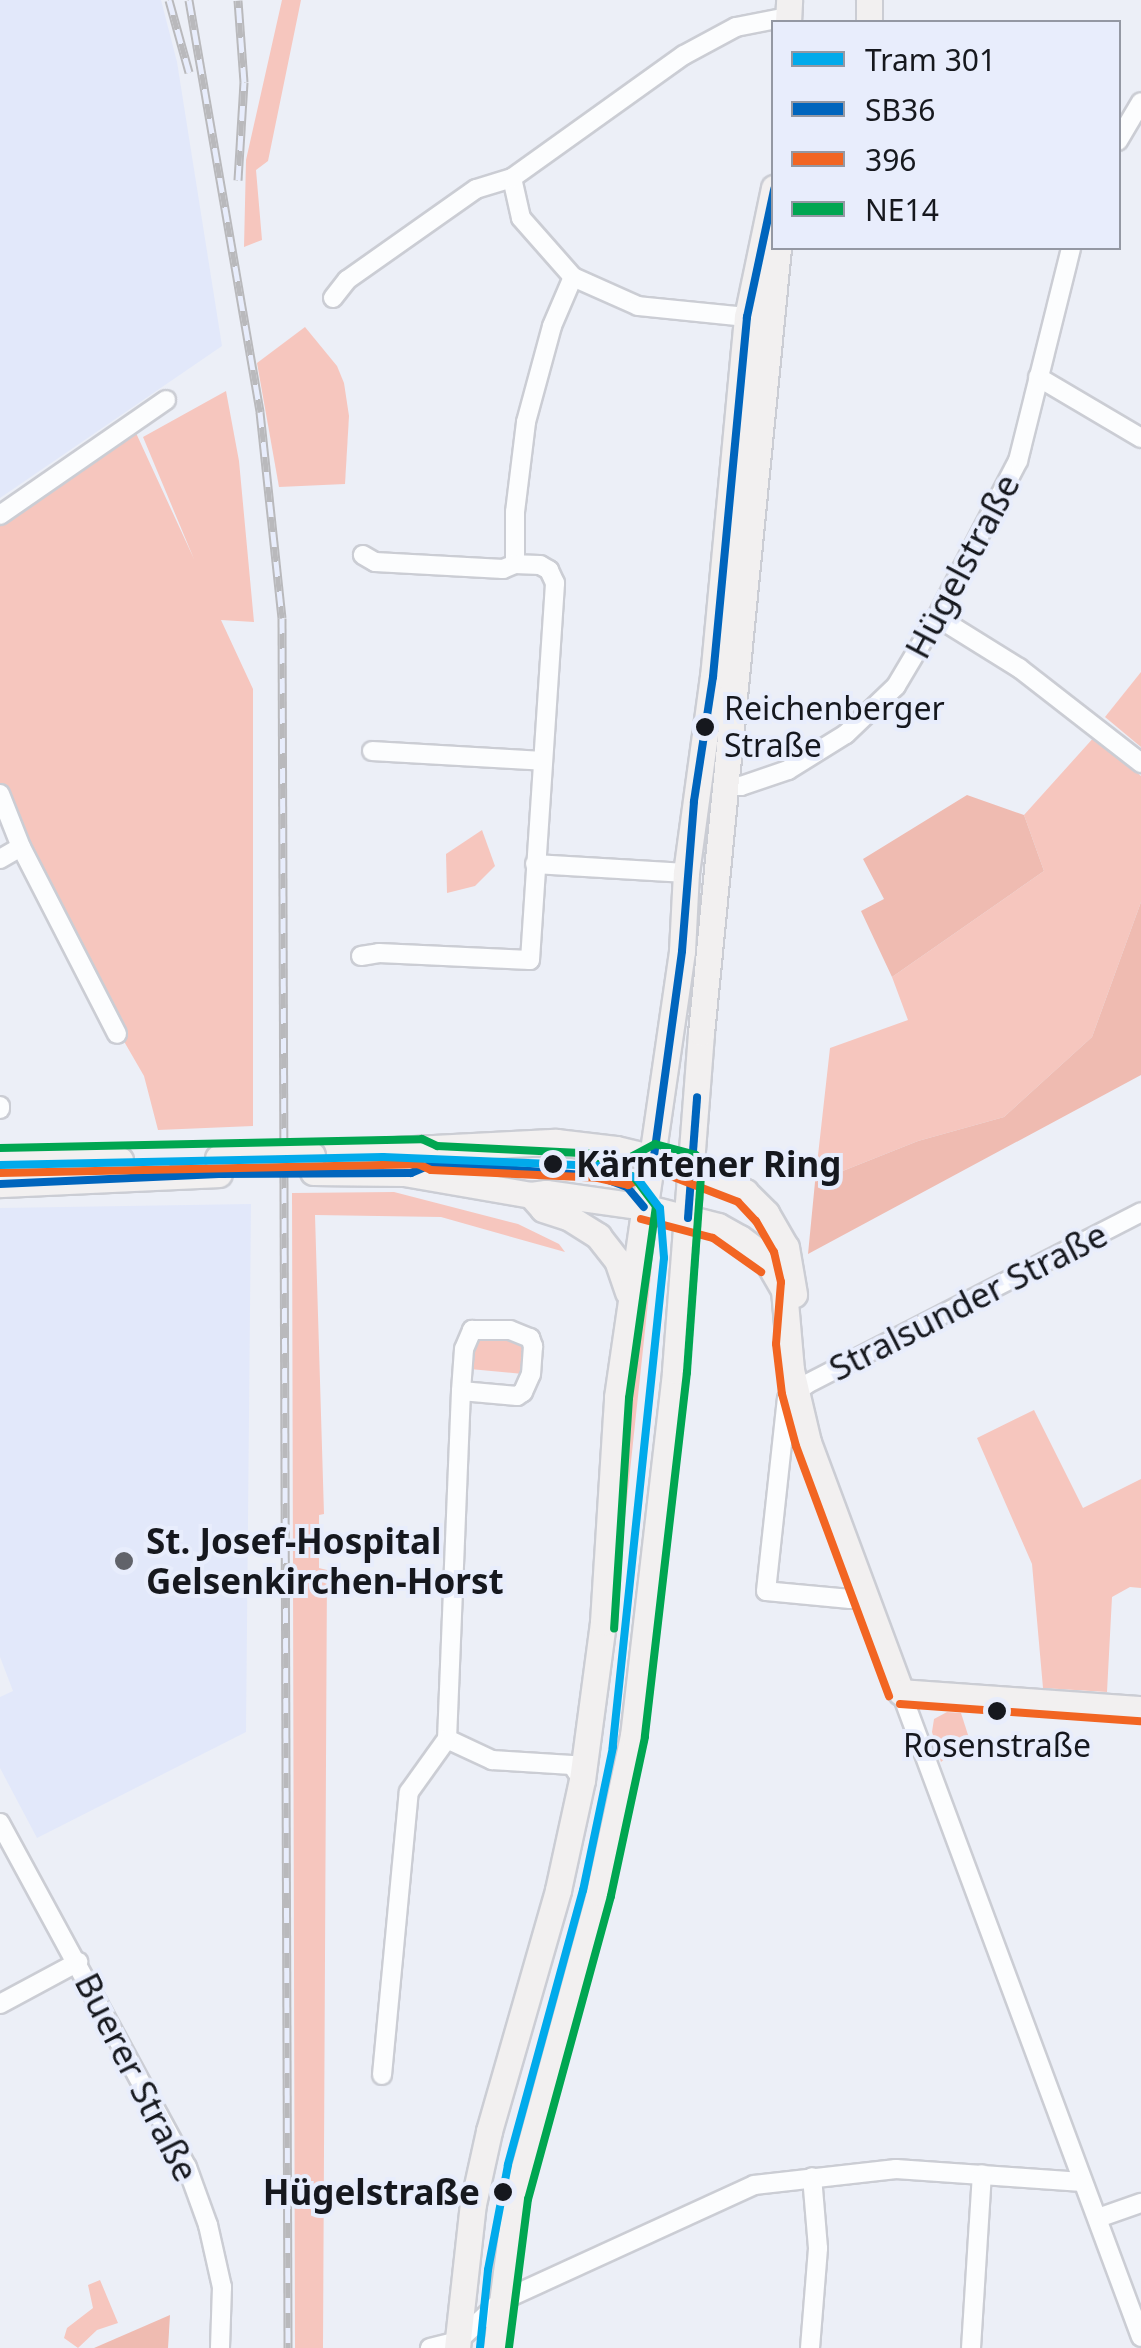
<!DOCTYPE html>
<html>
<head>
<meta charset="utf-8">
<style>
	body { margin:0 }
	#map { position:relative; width:1141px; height:2348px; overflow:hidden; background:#eceff7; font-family:"Noto Sans",sans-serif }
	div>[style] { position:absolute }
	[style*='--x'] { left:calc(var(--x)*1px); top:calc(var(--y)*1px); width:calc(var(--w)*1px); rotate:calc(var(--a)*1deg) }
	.built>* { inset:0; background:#e2e8fa }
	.green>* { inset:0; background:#f6c6be }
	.forest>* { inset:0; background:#efbbb1 }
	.roads { filter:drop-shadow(2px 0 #cbcdd4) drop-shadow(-2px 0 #cbcdd4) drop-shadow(0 2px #cbcdd4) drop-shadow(0 -2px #cbcdd4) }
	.street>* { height:18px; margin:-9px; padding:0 9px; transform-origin:9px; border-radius:9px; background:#fcfdfe }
	.secondary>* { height:25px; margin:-12.5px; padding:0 12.5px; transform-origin:12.5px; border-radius:12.5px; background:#f2f0f0 }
	.tram>* { height:2.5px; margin:-1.25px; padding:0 1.25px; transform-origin:1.25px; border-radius:1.25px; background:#b9b9bc }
	.rail>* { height:9px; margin-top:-4.5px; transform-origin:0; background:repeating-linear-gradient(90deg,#e8edfc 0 15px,#b9b9bc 0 30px); box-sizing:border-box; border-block:2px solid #b9b9bc }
	.bridges { filter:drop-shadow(2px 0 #cbcdd4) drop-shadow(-2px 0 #cbcdd4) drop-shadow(0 2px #cbcdd4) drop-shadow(0 -2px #cbcdd4) }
	.secondary-bridge>* { height:25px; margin:-12.5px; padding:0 12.5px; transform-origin:12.5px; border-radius:12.5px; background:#f2f0f0 }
	.bus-1>* { height:8px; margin:-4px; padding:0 4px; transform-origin:4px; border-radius:4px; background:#0065bd }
	.bus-2>* { height:8px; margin:-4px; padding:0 4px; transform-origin:4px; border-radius:4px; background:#f26522 }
	.bus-3>* { height:8px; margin:-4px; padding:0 4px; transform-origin:4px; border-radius:4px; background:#00a651 }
	.tram-1>* { height:8px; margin:-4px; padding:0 4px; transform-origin:4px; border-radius:4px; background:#01aaeb }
	.dots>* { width:28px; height:28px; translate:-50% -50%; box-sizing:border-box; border:5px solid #e8edfc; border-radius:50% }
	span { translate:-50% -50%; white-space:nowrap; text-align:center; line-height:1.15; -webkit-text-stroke:8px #e8edfc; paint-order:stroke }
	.bus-label { font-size:32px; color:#16181e }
	.left { translate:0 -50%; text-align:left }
	.street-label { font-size:35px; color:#16181e }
	.stop-label { font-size:35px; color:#16181e; font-weight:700 }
	.right { translate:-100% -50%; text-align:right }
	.poi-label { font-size:35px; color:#16181e; font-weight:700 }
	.legend { position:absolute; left:771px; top:20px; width:350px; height:230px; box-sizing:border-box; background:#e8edfc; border:2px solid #9498a3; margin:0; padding:12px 18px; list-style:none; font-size:30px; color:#16181e }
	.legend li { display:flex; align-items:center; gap:20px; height:50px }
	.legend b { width:50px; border:2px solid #9498a3 }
</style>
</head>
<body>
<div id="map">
	<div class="built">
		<div style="clip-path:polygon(0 0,161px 0,177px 62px,222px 346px,0 498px)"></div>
		<div style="clip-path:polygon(251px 1204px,246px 1732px,37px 1838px,0 1768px,0 1697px,13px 1691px,0 1657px,0 1208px)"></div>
	</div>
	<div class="green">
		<div style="clip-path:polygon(282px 0,301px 0,268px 161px,256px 170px,262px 240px,244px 247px,246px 160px)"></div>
		<div style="clip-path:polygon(305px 327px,337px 366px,344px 383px,349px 416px,345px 484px,279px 487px,257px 363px)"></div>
		<div style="clip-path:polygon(226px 391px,239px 461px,254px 622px,221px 620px,253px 689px,253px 1126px,158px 1130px,144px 1076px,118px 1031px,0 789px,0 518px,136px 433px,194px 559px,143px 437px)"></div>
		<div style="clip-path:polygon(1141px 672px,1141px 747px,1105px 717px)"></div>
		<div style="clip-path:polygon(1096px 735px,1141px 776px,1141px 902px,1092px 1037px,1004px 1117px,918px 1141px,815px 1182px,830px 1048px,908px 1020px,892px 977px,1044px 871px,1024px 815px)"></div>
		<div style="clip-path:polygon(482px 830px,495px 866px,475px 886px,447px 893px,446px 854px)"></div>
		<div style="clip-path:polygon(394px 1192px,518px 1224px,559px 1244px,565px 1252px,441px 1217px,315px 1215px,324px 1514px,319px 1515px,319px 1568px,327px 1570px,323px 2348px,295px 2348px,292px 1193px)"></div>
		<div style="clip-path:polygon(646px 1249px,652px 1250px,652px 1265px,600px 1752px,557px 1937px,502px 2128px,569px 1883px)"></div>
		<div style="clip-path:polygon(487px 1334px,512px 1337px,526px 1352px,523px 1374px,470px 1369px,471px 1346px)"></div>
		<div style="clip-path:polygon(1034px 1410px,1083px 1508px,1141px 1479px,1141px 1588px,1130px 1587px,1112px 1597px,1107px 1692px,1043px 1688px,1032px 1564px,977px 1438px)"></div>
		<div style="clip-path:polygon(947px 1712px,961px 1713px,969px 1738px,941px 1762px,932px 1732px,934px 1719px)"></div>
		<div style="clip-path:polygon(100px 2280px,118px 2323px,97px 2330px,78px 2348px,64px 2338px,67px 2328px,93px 2308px,88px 2285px)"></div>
	</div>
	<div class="forest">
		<div style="clip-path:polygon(967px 795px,1024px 815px,1044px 871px,892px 977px,861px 911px,884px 899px,863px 859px)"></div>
		<div style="clip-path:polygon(1141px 902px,1141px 1075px,808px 1254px,815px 1182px,918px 1141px,1004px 1117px,1092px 1037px)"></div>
		<div style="clip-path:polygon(170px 2315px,168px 2348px,94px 2348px)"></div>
	</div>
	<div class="roads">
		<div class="street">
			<div style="--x:1118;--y:141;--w:45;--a:-59.5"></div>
			<div style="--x:512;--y:178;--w:41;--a:77.3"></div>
			<div style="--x:521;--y:218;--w:79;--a:48.6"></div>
			<div style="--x:573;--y:277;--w:71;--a:24"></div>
			<div style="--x:638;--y:306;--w:110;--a:5.8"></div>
			<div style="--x:333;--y:298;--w:23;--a:-52"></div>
			<div style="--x:347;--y:280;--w:158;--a:-35.2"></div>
			<div style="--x:476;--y:189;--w:38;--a:-17"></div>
			<div style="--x:512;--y:178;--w:211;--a:-35.6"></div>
			<div style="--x:684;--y:55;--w:59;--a:-28.3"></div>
			<div style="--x:736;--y:27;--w:52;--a:-11.1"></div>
			<div style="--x:1038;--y:377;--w:120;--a:30.6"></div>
			<div style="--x:0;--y:515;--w:202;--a:-34.7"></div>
			<div style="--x:515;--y:564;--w:52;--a:-90"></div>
			<div style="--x:515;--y:512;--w:91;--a:-83"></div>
			<div style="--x:526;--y:422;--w:99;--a:-74.8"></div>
			<div style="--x:552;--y:326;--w:53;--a:-66.8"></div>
			<div style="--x:937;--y:617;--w:97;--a:31.9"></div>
			<div style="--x:1019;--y:668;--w:155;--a:37.9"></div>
			<div style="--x:372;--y:751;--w:171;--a:3.3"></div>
			<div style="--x:726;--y:785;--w:15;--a:4"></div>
			<div style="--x:741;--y:786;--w:50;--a:-18.8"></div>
			<div style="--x:788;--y:770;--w:68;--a:-31.8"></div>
			<div style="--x:846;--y:734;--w:69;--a:-43.8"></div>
			<div style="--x:896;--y:686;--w:80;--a:-59.3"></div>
			<div style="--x:937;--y:617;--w:176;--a:-62.6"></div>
			<div style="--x:1018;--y:461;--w:219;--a:-76"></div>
			<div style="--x:0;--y:794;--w:57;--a:68.4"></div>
			<div style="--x:21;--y:847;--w:210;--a:62.8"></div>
			<div style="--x:0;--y:859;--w:24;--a:-30"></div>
			<div style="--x:535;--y:864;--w:151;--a:3.4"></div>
			<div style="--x:361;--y:956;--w:18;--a:-9"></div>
			<div style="--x:379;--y:953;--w:151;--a:2.7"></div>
			<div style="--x:530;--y:960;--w:378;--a:-86.2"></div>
			<div style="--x:555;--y:583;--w:14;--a:-115"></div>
			<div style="--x:549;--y:570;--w:10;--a:-151"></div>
			<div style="--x:540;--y:565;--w:25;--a:-178"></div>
			<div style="--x:515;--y:564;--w:13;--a:157"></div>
			<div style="--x:503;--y:569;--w:128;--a:-176.9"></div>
			<div style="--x:375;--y:562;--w:14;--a:-150"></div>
			<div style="--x:0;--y:1106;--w:3;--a:90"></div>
			<div style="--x:461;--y:1391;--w:42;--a:-85.9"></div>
			<div style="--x:464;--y:1349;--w:21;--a:-67"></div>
			<div style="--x:472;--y:1330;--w:38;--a:0"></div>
			<div style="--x:510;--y:1330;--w:22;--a:22"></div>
			<div style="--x:530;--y:1338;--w:9;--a:69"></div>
			<div style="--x:533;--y:1346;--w:28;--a:94"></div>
			<div style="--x:531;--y:1374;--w:20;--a:114"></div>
			<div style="--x:523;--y:1392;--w:7;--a:146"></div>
			<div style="--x:517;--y:1396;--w:56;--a:-174.9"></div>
			<div style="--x:461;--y:1391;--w:348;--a:92.3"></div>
			<div style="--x:447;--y:1739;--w:50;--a:25"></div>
			<div style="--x:492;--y:1760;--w:80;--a:3.6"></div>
			<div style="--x:572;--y:1765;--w:18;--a:56"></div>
			<div style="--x:864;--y:1596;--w:14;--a:168"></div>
			<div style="--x:850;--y:1599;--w:84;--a:-174.6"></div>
			<div style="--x:766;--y:1591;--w:193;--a:-83.8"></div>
			<div style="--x:787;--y:1399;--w:25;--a:-37"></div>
			<div style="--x:807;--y:1384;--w:376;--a:-27.2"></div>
			<div style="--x:901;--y:1692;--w:688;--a:69.59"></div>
			<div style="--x:0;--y:1823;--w:392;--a:61.5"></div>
			<div style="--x:187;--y:2167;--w:62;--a:70.1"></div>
			<div style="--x:208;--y:2225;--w:64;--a:77.3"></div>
			<div style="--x:222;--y:2287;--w:61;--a:91.9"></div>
			<div style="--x:0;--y:2004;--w:89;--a:-28.3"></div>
			<div style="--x:382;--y:2075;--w:284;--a:-84.6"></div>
			<div style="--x:409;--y:1792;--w:65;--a:-54.4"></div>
			<div style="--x:1098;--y:2218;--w:46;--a:-19.2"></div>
			<div style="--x:430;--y:2348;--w:29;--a:-14"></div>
			<div style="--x:458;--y:2341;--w:59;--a:-42.9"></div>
			<div style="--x:501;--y:2301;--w:278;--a:-24.6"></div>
			<div style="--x:754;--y:2185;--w:143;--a:-6.4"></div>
			<div style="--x:896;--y:2169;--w:187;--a:4"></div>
			<div style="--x:810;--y:2348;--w:100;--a:-85.4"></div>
			<div style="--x:818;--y:2248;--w:71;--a:-94.8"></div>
			<div style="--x:971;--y:2348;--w:174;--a:-86.4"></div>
		</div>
		<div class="secondary">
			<div style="--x:869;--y:0;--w:22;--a:90"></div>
			<div style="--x:788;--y:22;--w:22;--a:-87"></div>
			<div style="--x:316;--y:1154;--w:240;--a:-2.9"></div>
			<div style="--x:556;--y:1142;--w:60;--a:6.7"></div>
			<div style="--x:616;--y:1149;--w:77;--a:13.5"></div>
			<div style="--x:691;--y:1167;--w:60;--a:24.8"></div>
			<div style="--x:745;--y:1192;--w:30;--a:45"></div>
			<div style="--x:766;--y:1213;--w:39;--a:60"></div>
			<div style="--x:786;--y:1247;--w:48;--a:80.3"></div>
			<div style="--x:0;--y:1161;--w:120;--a:-0.5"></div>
			<div style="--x:313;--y:1172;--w:91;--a:0.6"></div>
			<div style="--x:404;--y:1173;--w:129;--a:9.8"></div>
			<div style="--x:531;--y:1195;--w:15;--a:-8"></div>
			<div style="--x:546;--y:1193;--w:99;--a:8.1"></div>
			<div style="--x:644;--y:1207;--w:76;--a:14.4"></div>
			<div style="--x:718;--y:1226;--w:25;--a:29"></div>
			<div style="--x:740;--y:1238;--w:31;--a:37"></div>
			<div style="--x:765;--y:1257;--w:38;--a:60"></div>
			<div style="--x:784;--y:1290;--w:80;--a:85"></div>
			<div style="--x:791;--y:1370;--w:74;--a:76.7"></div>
			<div style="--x:808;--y:1442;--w:267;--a:69.6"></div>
			<div style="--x:901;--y:1692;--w:241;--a:4.1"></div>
			<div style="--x:0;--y:1184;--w:219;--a:-2.6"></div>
			<div style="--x:531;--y:1195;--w:18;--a:49"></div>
			<div style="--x:543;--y:1209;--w:26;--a:18"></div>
			<div style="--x:568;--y:1217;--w:36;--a:32"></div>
			<div style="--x:598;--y:1236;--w:31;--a:52"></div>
			<div style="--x:617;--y:1260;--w:34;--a:71"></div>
			<div style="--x:457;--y:2348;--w:145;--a:-83.7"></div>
			<div style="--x:473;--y:2204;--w:75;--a:-77.6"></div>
			<div style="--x:489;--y:2131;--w:251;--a:-74"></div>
			<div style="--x:558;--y:1890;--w:113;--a:-77.7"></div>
			<div style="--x:582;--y:1780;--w:159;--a:-82.4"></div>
			<div style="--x:603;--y:1622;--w:225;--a:-86.4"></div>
			<div style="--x:617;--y:1397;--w:451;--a:-81.7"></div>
			<div style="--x:682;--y:951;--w:78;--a:-87.1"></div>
			<div style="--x:686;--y:873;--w:198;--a:-82.2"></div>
			<div style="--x:713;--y:677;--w:362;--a:-84.6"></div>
			<div style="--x:747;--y:317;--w:132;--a:-78.2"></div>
			<div style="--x:496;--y:2348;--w:152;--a:-82.5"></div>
			<div style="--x:516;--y:2197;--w:315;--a:-74.7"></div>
			<div style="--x:599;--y:1893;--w:161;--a:-77.8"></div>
			<div style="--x:633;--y:1736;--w:367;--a:-83.4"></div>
			<div style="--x:675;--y:1371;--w:339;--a:-85.6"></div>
			<div style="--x:701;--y:1033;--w:789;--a:-84.4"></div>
		</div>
	</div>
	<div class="tram">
		<div style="--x:170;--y:1164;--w:47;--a:6.1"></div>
	</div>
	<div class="rail">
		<div style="--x:169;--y:0;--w:75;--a:74.5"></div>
		<div style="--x:189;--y:0;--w:418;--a:80.2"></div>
		<div style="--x:260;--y:412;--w:207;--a:83.9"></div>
		<div style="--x:282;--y:618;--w:1730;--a:89.8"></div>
		<div style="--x:238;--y:180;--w:98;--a:-86.5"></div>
		<div style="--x:244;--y:82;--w:82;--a:-94.2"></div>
	</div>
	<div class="bridges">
		<div class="secondary-bridge">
			<div style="--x:218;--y:1158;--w:94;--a:-1.8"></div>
		</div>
	</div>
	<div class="bus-1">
		<div style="--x:654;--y:1156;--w:207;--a:-82.2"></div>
		<div style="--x:682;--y:951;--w:150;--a:-85.4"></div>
		<div style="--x:694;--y:801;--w:125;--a:-81.3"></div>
		<div style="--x:713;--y:677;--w:362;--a:-84.6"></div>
		<div style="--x:747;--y:317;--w:130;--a:-78"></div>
		<div style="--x:0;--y:1184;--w:219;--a:-2.6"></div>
		<div style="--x:219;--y:1174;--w:192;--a:-0.3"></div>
		<div style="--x:411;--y:1173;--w:23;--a:-23"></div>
		<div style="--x:432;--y:1164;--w:166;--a:4.1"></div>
		<div style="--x:598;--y:1176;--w:31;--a:21"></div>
		<div style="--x:627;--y:1187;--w:26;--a:50"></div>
		<div style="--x:688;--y:1218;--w:121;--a:-85.7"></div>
	</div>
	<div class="bus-2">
		<div style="--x:650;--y:1168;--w:94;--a:21.1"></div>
		<div style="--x:738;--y:1202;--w:26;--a:47"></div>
		<div style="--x:756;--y:1221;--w:36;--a:60"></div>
		<div style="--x:774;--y:1252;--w:31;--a:77"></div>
		<div style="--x:781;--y:1282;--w:62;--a:94.6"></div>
		<div style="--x:776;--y:1344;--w:50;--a:83.2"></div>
		<div style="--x:782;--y:1394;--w:54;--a:74.9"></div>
		<div style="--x:796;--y:1446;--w:267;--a:69.6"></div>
		<div style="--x:0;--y:1173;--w:418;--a:-1.2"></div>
		<div style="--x:418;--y:1164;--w:14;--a:25"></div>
		<div style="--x:431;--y:1170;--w:167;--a:2.7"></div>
		<div style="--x:598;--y:1178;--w:31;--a:13"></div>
		<div style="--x:628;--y:1185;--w:38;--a:-29"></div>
		<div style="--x:641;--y:1219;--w:74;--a:14.8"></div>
		<div style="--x:713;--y:1238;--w:59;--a:35.3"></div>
		<div style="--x:900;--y:1704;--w:241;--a:4.1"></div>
	</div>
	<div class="bus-3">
		<div style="--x:0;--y:1148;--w:422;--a:-1.2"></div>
		<div style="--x:422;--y:1139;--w:17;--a:25"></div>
		<div style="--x:437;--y:1146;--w:164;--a:2.8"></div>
		<div style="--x:601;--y:1154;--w:25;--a:14"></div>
		<div style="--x:625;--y:1160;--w:34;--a:-28"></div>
		<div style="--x:655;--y:1144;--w:42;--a:15"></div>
		<div style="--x:696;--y:1155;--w:9;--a:49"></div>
		<div style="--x:702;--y:1162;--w:211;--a:94.1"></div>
		<div style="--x:687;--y:1372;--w:367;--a:96.6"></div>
		<div style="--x:645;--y:1737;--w:163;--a:102.1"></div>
		<div style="--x:611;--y:1896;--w:314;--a:105.3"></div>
		<div style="--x:528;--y:2199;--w:150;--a:97.3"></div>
		<div style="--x:595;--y:1163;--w:41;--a:19.7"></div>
		<div style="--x:634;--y:1177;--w:36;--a:53"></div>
		<div style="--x:656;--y:1206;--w:194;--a:98"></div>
		<div style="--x:629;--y:1398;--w:231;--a:93.7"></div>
	</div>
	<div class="tram-1">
		<div style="--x:0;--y:1165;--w:383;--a:-1.2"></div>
		<div style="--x:383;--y:1157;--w:217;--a:2.4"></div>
		<div style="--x:600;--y:1166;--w:39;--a:18"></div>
		<div style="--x:637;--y:1178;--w:38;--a:53"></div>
		<div style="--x:660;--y:1208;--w:50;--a:85.4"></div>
		<div style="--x:664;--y:1258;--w:492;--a:96"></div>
		<div style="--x:613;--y:1747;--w:146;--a:101.8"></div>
		<div style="--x:583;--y:1890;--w:285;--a:105.3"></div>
		<div style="--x:508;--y:2165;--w:107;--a:100.8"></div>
		<div style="--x:488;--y:2270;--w:78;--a:95.9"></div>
	</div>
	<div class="dots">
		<div style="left:705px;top:727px;background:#16181e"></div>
		<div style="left:553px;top:1164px;background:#16181e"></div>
		<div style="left:124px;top:1561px;background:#61636a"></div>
		<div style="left:997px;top:1711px;background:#16181e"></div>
		<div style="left:503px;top:2192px;background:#16181e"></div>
	</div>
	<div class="bus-label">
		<span class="left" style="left:724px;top:727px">Reichenberger<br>Straße</span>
		<span style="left:997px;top:1745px">Rosenstraße</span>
	</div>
	<div class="street-label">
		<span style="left:962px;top:566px;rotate:-62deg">Hügelstraße</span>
		<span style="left:968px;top:1301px;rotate:-27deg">Stralsunder Straße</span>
		<span style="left:137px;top:2077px;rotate:63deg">Buerer Straße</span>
	</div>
	<div class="stop-label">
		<span class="left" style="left:576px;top:1164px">Kärntener Ring</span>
		<span class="right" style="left:480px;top:2192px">Hügelstraße</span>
	</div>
	<div class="poi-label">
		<span class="left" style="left:146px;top:1561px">St. Josef-Hospital<br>Gelsenkirchen-Horst</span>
	</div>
	<ul class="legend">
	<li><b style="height:12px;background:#01aaeb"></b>Tram 301</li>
	<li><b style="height:12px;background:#0065bd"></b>SB36</li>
	<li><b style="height:12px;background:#f26522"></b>396</li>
	<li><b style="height:12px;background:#00a651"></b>NE14</li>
	</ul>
</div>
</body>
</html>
